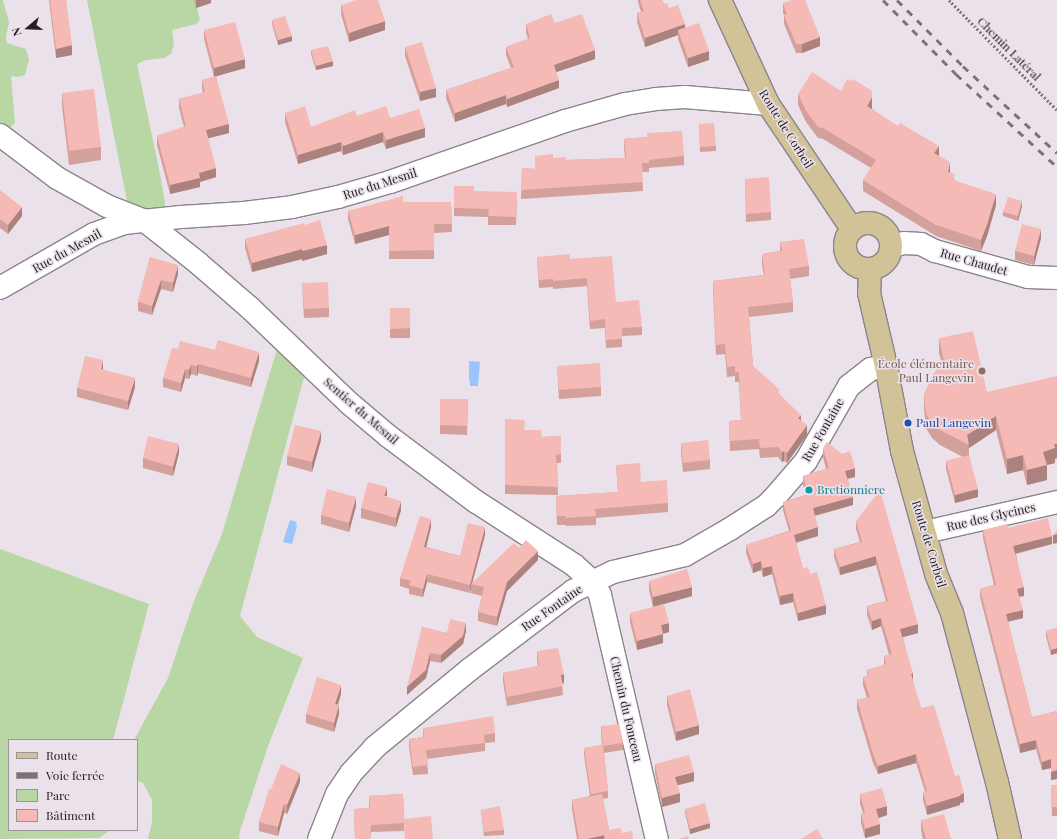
<!DOCTYPE html>
<html>
<head>
<meta charset="utf-8">
<style>
	body { margin:0 }
	#map { position:relative; width:1057px; height:839px; overflow:hidden; background:#ebe1ea; font-family:"Playfair Display",serif }
	div>[style] { position:absolute }
	[style*='--x'] { left:calc(var(--x)*1px); top:calc(var(--y)*1px); width:calc(var(--w)*1px); rotate:calc(var(--a)*1deg) }
	.green>* { inset:0; background:#b8d7a5 }
	.water>* { inset:0; background:#9bc3fc }
	.path>* { height:2.5px; margin-top:-1.25px; transform-origin:0; background:repeating-linear-gradient(90deg,#817a80 0 2px,transparent 0 4px) }
	.roads { filter:drop-shadow(1px 0 #8c848c) drop-shadow(-1px 0 #8c848c) drop-shadow(0 1px #8c848c) drop-shadow(0 -1px #8c848c) }
	.minor>* { height:22px; margin:-11px; padding:0 11px; transform-origin:11px; border-radius:11px; background:#fff }
	.major>* { height:22px; margin:-11px; padding:0 11px; transform-origin:11px; border-radius:11px; background:#d1c298 }
	.major>.ring { margin:-11px; padding:0; box-sizing:content-box; background:none; border:22px solid #d1c298; border-radius:50% }
	.rail>* { height:3px; margin-top:-1.5px; transform-origin:0; background:repeating-linear-gradient(90deg,#7a7379 0 7px,transparent 0 14px) }
	.wall>* { inset:0; background:#d3a09c }
	.shaded-wall>* { inset:0; background:#ac827f }
	.building>* { inset:0; background:#f5bab5 }
	.dots>* { width:11px; height:11px; translate:-50% -50%; box-sizing:border-box; border:2px solid #ebe1ea; border-radius:50% }
	span { translate:-50% -50%; white-space:nowrap; text-align:center; line-height:1.15; -webkit-text-stroke:3px #ebe1ea; paint-order:stroke }
	.street-label { font-size:12px; color:#242023 }
	.education-label { font-size:12px; color:#785e54 }
	.right { translate:-100% -50%; text-align:right }
	.transit-label { font-size:12px; color:#164399 }
	.left { translate:0 -50%; text-align:left }
	.culture-label { font-size:12px; color:#0d838f }
	.legend { position:absolute; left:8px; top:739px; width:130px; height:92px; box-sizing:border-box; background:#ebe1ea; border:1px solid #9b949a; margin:0; padding:5px 7px; list-style:none; font-size:12px; color:#242023 }
	.legend li { display:flex; align-items:center; gap:8px; height:20px }
	.legend b { width:20px; border:1px solid #9b949a }
	.north { position:absolute; left:8px; top:8px; width:40px; height:40px; -webkit-text-stroke:3px #ebe1ea; paint-order:stroke; rotate:251deg; font-size:11px; font-weight:700; line-height:16px; text-align:center; color:#242023 }
	.north::after { content:''; display:block; margin:auto; width:14px; height:18px; background:#242023; clip-path:polygon(50% 0,100% 100%,50% 72%,0 100%) }
</style>
</head>
<body>
<div id="map">
	<div class="green">
		<div style="clip-path:polygon(0 0,3px 0,9px 22px,6px 37px,7px 43px,26px 49px,29px 60px,25px 75px,17px 77px,11px 76px,15px 123px,6px 131px,0 125px)"></div>
		<div style="clip-path:polygon(87px 0,195px 0,200px 20px,196px 24px,172px 30px,174px 44px,171px 54px,164px 58px,146px 60px,137px 64px,160px 174px,165px 203px,164px 211px,136px 214px,127px 201px)"></div>
		<div style="clip-path:polygon(277px 349px,304px 377px,240px 616px,257px 637px,303px 658px,268px 746px,240px 831px,239px 839px,148px 839px,152px 822px,152px 800px,143px 783px,137px 781px,137px 740px,134px 740px,168px 678px,194px 601px,222px 534px)"></div>
		<div style="clip-path:polygon(0 549px,149px 604px,113px 740px,9px 740px,9px 830px,110px 830px,99px 838px,0 839px)"></div>
	</div>
	<div class="water">
		<div style="clip-path:polygon(469px 361px,480px 362px,478px 386px,470px 386px,470px 381px,469px 381px)"></div>
		<div style="clip-path:polygon(290px 520px,297px 522px,295px 525px,297px 526px,292px 544px,283px 542px)"></div>
	</div>
	<div class="path">
		<div style="--x:949;--y:0;--w:154;--a:45.5"></div>
	</div>
	<div class="roads">
		<div class="minor">
			<div style="--x:0;--y:135;--w:71;--a:37"></div>
			<div style="--x:57;--y:178;--w:57;--a:29.2"></div>
			<div style="--x:107;--y:206;--w:41;--a:21.5"></div>
			<div style="--x:145;--y:221;--w:68;--a:38.4"></div>
			<div style="--x:198;--y:263;--w:69;--a:40.9"></div>
			<div style="--x:250;--y:308;--w:137;--a:43.8"></div>
			<div style="--x:349;--y:403;--w:51;--a:40.2"></div>
			<div style="--x:388;--y:436;--w:109;--a:36.8"></div>
			<div style="--x:475;--y:501;--w:118;--a:32.9"></div>
			<div style="--x:574;--y:565;--w:24;--a:42"></div>
			<div style="--x:592;--y:581;--w:16;--a:60"></div>
			<div style="--x:600;--y:595;--w:251;--a:76.9"></div>
			<div style="--x:892;--y:246;--w:12;--a:-14"></div>
			<div style="--x:904;--y:243;--w:17;--a:3"></div>
			<div style="--x:921;--y:244;--w:16;--a:27"></div>
			<div style="--x:935;--y:251;--w:97;--a:15.6"></div>
			<div style="--x:1028;--y:277;--w:29;--a:2"></div>
			<div style="--x:0;--y:288;--w:108;--a:-29.9"></div>
			<div style="--x:94;--y:234;--w:32;--a:-20"></div>
			<div style="--x:124;--y:223;--w:57;--a:-6"></div>
			<div style="--x:181;--y:217;--w:63;--a:-3.6"></div>
			<div style="--x:244;--y:213;--w:48;--a:-7.1"></div>
			<div style="--x:292;--y:207;--w:47;--a:-12.3"></div>
			<div style="--x:338;--y:197;--w:54;--a:-16.1"></div>
			<div style="--x:390;--y:182;--w:185;--a:-19.2"></div>
			<div style="--x:565;--y:121;--w:62;--a:-15.8"></div>
			<div style="--x:625;--y:104;--w:31;--a:-9"></div>
			<div style="--x:656;--y:99;--w:29;--a:-4"></div>
			<div style="--x:685;--y:97;--w:83;--a:4.8"></div>
			<div style="--x:925;--y:532;--w:135;--a:-12.8"></div>
			<div style="--x:319;--y:839;--w:48;--a:-68.2"></div>
			<div style="--x:337;--y:794;--w:25;--a:-56"></div>
			<div style="--x:351;--y:773;--w:35;--a:-47"></div>
			<div style="--x:375;--y:747;--w:122;--a:-39.3"></div>
			<div style="--x:469;--y:670;--w:131;--a:-37.2"></div>
			<div style="--x:573;--y:591;--w:44;--a:-25.4"></div>
			<div style="--x:613;--y:572;--w:74;--a:-13.3"></div>
			<div style="--x:685;--y:555;--w:52;--a:-30"></div>
			<div style="--x:730;--y:529;--w:43;--a:-32.6"></div>
			<div style="--x:766;--y:506;--w:13;--a:-45"></div>
			<div style="--x:775;--y:497;--w:48;--a:-49.3"></div>
			<div style="--x:806;--y:461;--w:86;--a:-60.2"></div>
			<div style="--x:849;--y:386;--w:28;--a:-38"></div>
			<div style="--x:871;--y:369;--w:15;--a:-11"></div>
		</div>
		<div class="major">
			<div style="--x:720;--y:0;--w:115;--a:65.2"></div>
			<div style="--x:768;--y:104;--w:151;--a:56.1"></div>
			<div class="ring" style="left:845px;top:223px;width:24px;height:24px"></div>
			<div style="--x:870;--y:269;--w:24;--a:92"></div>
			<div style="--x:869;--y:293;--w:75;--a:76.9"></div>
			<div style="--x:886;--y:366;--w:86;--a:79.3"></div>
			<div style="--x:902;--y:451;--w:128;--a:74.5"></div>
			<div style="--x:936;--y:574;--w:42;--a:67.7"></div>
			<div style="--x:952;--y:613;--w:175;--a:75.1"></div>
			<div style="--x:997;--y:782;--w:58;--a:77.2"></div>
		</div>
	</div>
	<div class="rail">
		<div style="--x:883;--y:0;--w:104;--a:45.4"></div>
		<div style="--x:956;--y:74;--w:137;--a:42.6"></div>
		<div style="--x:897;--y:0;--w:93;--a:45"></div>
		<div style="--x:963;--y:66;--w:128;--a:42.8"></div>
	</div>
	<div class="wall">
		<div style="clip-path:polygon(49px 0,66px 0,72px 55px,56px 58px)"></div>
		<div style="clip-path:polygon(194px 0,211px 0,211px 3px,196px 8px)"></div>
		<div style="clip-path:polygon(638px 0,662px 0,664px 4px,669px 8px,685px 27px,709px 60px,688px 67px,678px 39px,678px 35px,645px 47px,637px 22px,637px 13px,641px 12px,638px 2px)"></div>
		<div style="clip-path:polygon(783px 3px,820px 46px,802px 53px,796px 53px,784px 24px,784px 15px,783px 13px)"></div>
		<div style="clip-path:polygon(341px 5px,385px 30px,349px 42px,341px 14px)"></div>
		<div style="clip-path:polygon(272px 20px,292px 41px,278px 45px,272px 24px)"></div>
		<div style="clip-path:polygon(555px 23px,595px 59px,556px 72px,559px 88px,507px 107px,506px 104px,455px 122px,446px 98px,446px 90px,511px 68px,506px 55px,506px 47px,528px 39px,526px 32px,526px 24px)"></div>
		<div style="clip-path:polygon(204px 30px,245px 68px,216px 76px,229px 133px,208px 138px,216px 177px,200px 182px,200px 187px,170px 194px,157px 145px,157px 136px,184px 127px,179px 108px,179px 99px,203px 93px,202px 89px,202px 80px,214px 77px,204px 39px)"></div>
		<div style="clip-path:polygon(405px 47px,436px 97px,420px 101px,405px 56px)"></div>
		<div style="clip-path:polygon(311px 50px,333px 66px,316px 70px,311px 54px)"></div>
		<div style="clip-path:polygon(841px 91px,872px 108px,872px 109px,939px 156px,950px 172px,955px 181px,996px 205px,987px 236px,981px 251px,936px 236px,863px 191px,863px 180px,871px 168px,823px 139px,818px 138px,806px 122px,798px 105px,798px 94px)"></div>
		<div style="clip-path:polygon(62px 93px,101px 147px,101px 160px,69px 165px,62px 106px)"></div>
		<div style="clip-path:polygon(285px 113px,311px 127px,390px 118px,425px 137px,386px 149px,383px 142px,343px 155px,341px 151px,298px 164px,285px 122px)"></div>
		<div style="clip-path:polygon(699px 124px,716px 146px,716px 151px,700px 152px)"></div>
		<div style="clip-path:polygon(647px 133px,684px 156px,684px 165px,649px 168px,649px 172px,642px 172px,643px 191px,521px 199px,522px 168px,535px 169px,535px 156px,566px 160px,625px 158px,624px 148px,624px 139px,647px 137px)"></div>
		<div style="clip-path:polygon(745px 179px,771px 212px,771px 220px,746px 222px)"></div>
		<div style="clip-path:polygon(0 190px,22px 216px,8px 234px,0 228px)"></div>
		<div style="clip-path:polygon(517px 201px,516px 225px,488px 225px,488px 217px,454px 216px,454px 208px)"></div>
		<div style="clip-path:polygon(403px 202px,451px 202px,452px 232px,434px 233px,434px 259px,389px 259px,389px 235px,355px 244px,348px 219px,348px 211px)"></div>
		<div style="clip-path:polygon(1022px 206px,1018px 221px,1003px 216px,1003px 212px)"></div>
		<div style="clip-path:polygon(305px 225px,327px 254px,302px 261px,302px 259px,252px 272px,245px 248px,245px 239px)"></div>
		<div style="clip-path:polygon(1041px 238px,1034px 265px,1015px 260px,1015px 251px)"></div>
		<div style="clip-path:polygon(780px 242px,809px 266px,809px 276px,790px 279px,793px 302px,793px 312px,749px 317px,753px 366px,780px 395px,801px 420px,807px 435px,787px 463px,784px 461px,782px 462px,778px 457px,760px 458px,759px 449px,730px 451px,729px 421px,741px 420px,739px 382px,735px 382px,735px 376px,727px 377px,725px 354px,716px 355px,713px 291px,713px 281px,764px 275px,762px 264px,762px 254px,780px 251px)"></div>
		<div style="clip-path:polygon(150px 257px,178px 274px,173px 292px,161px 289px,152px 315px,138px 311px,138px 302px)"></div>
		<div style="clip-path:polygon(537px 257px,570px 259px,642px 327px,642px 335px,622px 336px,622px 347px,606px 348px,605px 328px,590px 329px,587px 286px,553px 289px,553px 287px,539px 288px)"></div>
		<div style="clip-path:polygon(302px 283px,329px 308px,329px 317px,304px 318px)"></div>
		<div style="clip-path:polygon(390px 308px,410px 308px,410px 338px,390px 338px)"></div>
		<div style="clip-path:polygon(939px 338px,987px 392px,1055px 459px,1055px 463px,1047px 465px,1047px 480px,1027px 485px,1023px 470px,1007px 474px,996px 430px,969px 448px,969px 457px,978px 497px,955px 503px,946px 469px,946px 461px,963px 457px,940px 445px,932px 438px,926px 428px,924px 408px,924px 394px,942px 364px,939px 353px)"></div>
		<div style="clip-path:polygon(178px 349px,215px 350px,259px 361px,251px 387px,198px 373px,197px 376px,191px 374px,189px 379px,185px 378px,181px 392px,163px 387px,163px 378px)"></div>
		<div style="clip-path:polygon(557px 366px,601px 387px,601px 396px,559px 399px)"></div>
		<div style="clip-path:polygon(103px 369px,135px 387px,128px 410px,77px 397px,77px 388px)"></div>
		<div style="clip-path:polygon(440px 399px,468px 399px,467px 435px,440px 434px)"></div>
		<div style="clip-path:polygon(505px 419px,525px 430px,542px 437px,561px 436px,561px 463px,557px 463px,558px 495px,505px 494px)"></div>
		<div style="clip-path:polygon(321px 440px,312px 472px,287px 465px,287px 456px)"></div>
		<div style="clip-path:polygon(681px 443px,710px 460px,710px 469px,683px 472px,681px 452px)"></div>
		<div style="clip-path:polygon(823px 448px,855px 477px,848px 479px,853px 505px,815px 516px,818px 536px,796px 543px,803px 569px,810px 574px,826px 614px,798px 621px,793px 602px,780px 605px,772px 574px,763px 577px,761px 570px,753px 573px,746px 553px,746px 545px,789px 531px,783px 510px,783px 502px,806px 495px,803px 485px,803px 476px,826px 469px,823px 457px)"></div>
		<div style="clip-path:polygon(179px 453px,173px 476px,143px 468px,143px 458px)"></div>
		<div style="clip-path:polygon(616px 465px,641px 482px,668px 503px,668px 512px,596px 518px,596px 525px,566px 526px,566px 525px,557px 525px,556px 496px,618px 492px)"></div>
		<div style="clip-path:polygon(387px 497px,401px 510px,396px 527px,361px 518px,361px 508px)"></div>
		<div style="clip-path:polygon(356px 506px,349px 532px,321px 524px,321px 515px)"></div>
		<div style="clip-path:polygon(856px 521px,918px 633px,903px 637px,913px 682px,921px 708px,955px 776px,964px 802px,960px 803px,960px 805px,927px 815px,923px 800px,923px 792px,925px 791px,916px 763px,878px 774px,873px 763px,857px 709px,857px 700px,867px 698px,863px 685px,863px 677px,867px 676px,867px 670px,884px 665px,884px 656px,889px 655px,881px 626px,872px 630px,867px 615px,867px 606px,886px 601px,876px 565px,840px 575px,834px 557px,834px 549px,860px 542px,856px 529px)"></div>
		<div style="clip-path:polygon(431px 527px,426px 547px,460px 556px,485px 535px,472px 583px,519px 548px,538px 560px,507px 591px,497px 626px,478px 621px,478px 612px,482px 596px,471px 593px,471px 587px,470px 593px,427px 582px,423px 597px,409px 594px,409px 589px,400px 586px,400px 578px)"></div>
		<div style="clip-path:polygon(1008px 528px,1052px 544px,1016px 554px,1024px 596px,1019px 597px,1023px 618px,1008px 622px,1032px 717px,1057px 711px,1057px 779px,1051px 780px,1051px 768px,1042px 770px,1036px 749px,1020px 753px,980px 597px,980px 589px,994px 585px,983px 538px,983px 530px)"></div>
		<div style="clip-path:polygon(649px 581px,692px 596px,653px 607px,649px 590px)"></div>
		<div style="clip-path:polygon(630px 613px,669px 632px,663px 634px,663px 643px,637px 650px,630px 622px)"></div>
		<div style="clip-path:polygon(422px 627px,446px 633px,466px 631px,463px 644px,441px 663px,430px 661px,426px 678px,407px 695px)"></div>
		<div style="clip-path:polygon(1057px 628px,1057px 653px,1051px 655px,1046px 636px,1046px 631px)"></div>
		<div style="clip-path:polygon(537px 651px,564px 683px,562px 684px,563px 695px,507px 706px,503px 682px,503px 673px,538px 666px,537px 660px)"></div>
		<div style="clip-path:polygon(341px 694px,338px 705px,339px 714px,334px 732px,306px 723px,306px 714px)"></div>
		<div style="clip-path:polygon(667px 696px,699px 734px,676px 741px,667px 705px)"></div>
		<div style="clip-path:polygon(601px 726px,623px 743px,623px 750px,604px 753px,608px 791px,608px 798px,603px 799px,609px 830px,622px 833px,633px 839px,577px 839px,572px 809px,572px 800px,590px 796px,584px 755px,584px 748px,602px 745px,601px 734px)"></div>
		<div style="clip-path:polygon(423px 728px,495px 733px,495px 742px,485px 743px,485px 751px,427px 759px,428px 774px,413px 775px,409px 747px,409px 739px,423px 737px)"></div>
		<div style="clip-path:polygon(655px 764px,694px 781px,677px 785px,680px 802px,662px 807px,655px 773px)"></div>
		<div style="clip-path:polygon(300px 782px,287px 814px,284px 813px,278px 836px,259px 831px,259px 822px,271px 789px)"></div>
		<div style="clip-path:polygon(1051px 785px,1057px 785px,1057px 816px,1052px 816px)"></div>
		<div style="clip-path:polygon(403px 794px,405px 839px,404px 825px,404px 831px,371px 832px,370px 839px,355px 839px,354px 809px,369px 808px,369px 796px)"></div>
		<div style="clip-path:polygon(860px 794px,887px 815px,878px 818px,880px 834px,865px 838px,861px 823px,861px 814px,863px 813px,860px 804px)"></div>
		<div style="clip-path:polygon(685px 809px,710px 828px,690px 834px,685px 813px)"></div>
		<div style="clip-path:polygon(481px 810px,504px 830px,504px 835px,484px 836px)"></div>
		<div style="clip-path:polygon(921px 820px,951px 839px,923px 839px,921px 830px)"></div>
	</div>
	<div class="shaded-wall">
		<div style="clip-path:polygon(196px 0,211px 0,211px 3px,196px 8px)"></div>
		<div style="clip-path:polygon(385px 21px,385px 30px,349px 42px,349px 33px)"></div>
		<div style="clip-path:polygon(685px 24px,685px 33px,678px 30px,678px 35px,645px 47px,645px 38px)"></div>
		<div style="clip-path:polygon(292px 36px,292px 41px,278px 45px,278px 40px)"></div>
		<div style="clip-path:polygon(820px 37px,820px 46px,802px 53px,802px 44px)"></div>
		<div style="clip-path:polygon(72px 45px,72px 55px,56px 58px,56px 49px)"></div>
		<div style="clip-path:polygon(595px 50px,595px 59px,554px 73px,554px 65px)"></div>
		<div style="clip-path:polygon(709px 51px,709px 60px,688px 67px,688px 58px)"></div>
		<div style="clip-path:polygon(245px 59px,245px 68px,214px 77px,214px 68px)"></div>
		<div style="clip-path:polygon(333px 61px,333px 66px,316px 70px,316px 66px)"></div>
		<div style="clip-path:polygon(559px 80px,559px 88px,507px 107px,507px 99px)"></div>
		<div style="clip-path:polygon(436px 88px,436px 97px,420px 101px,420px 92px)"></div>
		<div style="clip-path:polygon(506px 95px,506px 104px,455px 122px,455px 113px)"></div>
		<div style="clip-path:polygon(872px 97px,872px 108px,867px 117px,867px 106px)"></div>
		<div style="clip-path:polygon(229px 124px,229px 133px,206px 139px,206px 130px)"></div>
		<div style="clip-path:polygon(425px 128px,425px 137px,386px 149px,386px 140px)"></div>
		<div style="clip-path:polygon(383px 132px,383px 142px,343px 155px,343px 146px)"></div>
		<div style="clip-path:polygon(341px 142px,341px 151px,298px 164px,298px 155px)"></div>
		<div style="clip-path:polygon(939px 146px,939px 157px,934px 153px)"></div>
		<div style="clip-path:polygon(950px 162px,950px 173px,948px 172px)"></div>
		<div style="clip-path:polygon(216px 168px,216px 177px,200px 182px,200px 187px,170px 194px,170px 185px,199px 173px)"></div>
		<div style="clip-path:polygon(996px 194px,996px 205px,987px 236px,981px 251px,981px 240px)"></div>
		<div style="clip-path:polygon(1022px 201px,1022px 206px,1018px 221px,1018px 216px)"></div>
		<div style="clip-path:polygon(22px 207px,22px 216px,8px 234px,8px 225px)"></div>
		<div style="clip-path:polygon(389px 226px,389px 235px,355px 244px,355px 235px)"></div>
		<div style="clip-path:polygon(1041px 229px,1041px 238px,1034px 265px,1034px 256px)"></div>
		<div style="clip-path:polygon(327px 245px,327px 254px,302px 261px,302px 251px)"></div>
		<div style="clip-path:polygon(302px 249px,302px 259px,252px 272px,252px 263px)"></div>
		<div style="clip-path:polygon(178px 265px,178px 274px,173px 292px,173px 283px)"></div>
		<div style="clip-path:polygon(161px 280px,161px 289px,152px 315px,152px 306px)"></div>
		<div style="clip-path:polygon(259px 352px,259px 361px,251px 387px,251px 378px)"></div>
		<div style="clip-path:polygon(103px 360px,103px 370px,101px 369px)"></div>
		<div style="clip-path:polygon(198px 364px,198px 373px,197px 376px,197px 366px)"></div>
		<div style="clip-path:polygon(191px 365px,191px 374px,189px 379px,189px 370px)"></div>
		<div style="clip-path:polygon(185px 369px,185px 378px,181px 392px,181px 383px)"></div>
		<div style="clip-path:polygon(135px 378px,135px 387px,128px 410px,128px 401px)"></div>
		<div style="clip-path:polygon(801px 415px,801px 425px,798px 418px)"></div>
		<div style="clip-path:polygon(996px 416px,996px 430px,969px 448px,967px 435px)"></div>
		<div style="clip-path:polygon(807px 425px,807px 435px,787px 463px,787px 453px)"></div>
		<div style="clip-path:polygon(321px 431px,321px 440px,312px 472px,312px 462px)"></div>
		<div style="clip-path:polygon(179px 444px,179px 453px,173px 476px,173px 467px)"></div>
		<div style="clip-path:polygon(1054px 444px,1057px 444px,1057px 458px,1055px 459px,1055px 463px,1047px 465px,1047px 480px,1027px 485px,1027px 470px,1043px 452px)"></div>
		<div style="clip-path:polygon(784px 451px,784px 461px,782px 462px,782px 452px)"></div>
		<div style="clip-path:polygon(1023px 455px,1023px 470px,1007px 474px,1007px 459px)"></div>
		<div style="clip-path:polygon(855px 468px,855px 477px,845px 479px,845px 471px)"></div>
		<div style="clip-path:polygon(387px 487px,387px 496px,384px 496px)"></div>
		<div style="clip-path:polygon(978px 489px,978px 497px,955px 503px,955px 495px)"></div>
		<div style="clip-path:polygon(356px 497px,356px 506px,349px 532px,349px 523px)"></div>
		<div style="clip-path:polygon(853px 497px,853px 505px,813px 516px,813px 508px)"></div>
		<div style="clip-path:polygon(401px 501px,401px 510px,396px 527px,396px 518px)"></div>
		<div style="clip-path:polygon(431px 519px,431px 527px,424px 556px,424px 547px)"></div>
		<div style="clip-path:polygon(485px 527px,485px 535px,472px 584px,471px 584px,471px 587px,470px 593px,470px 585px)"></div>
		<div style="clip-path:polygon(818px 527px,818px 536px,794px 543px,794px 535px)"></div>
		<div style="clip-path:polygon(1057px 534px,1057px 543px,1053px 544px,1053px 535px)"></div>
		<div style="clip-path:polygon(1052px 536px,1052px 544px,1013px 554px,1013px 546px)"></div>
		<div style="clip-path:polygon(538px 551px,538px 560px,507px 591px,497px 626px,497px 617px,507px 582px)"></div>
		<div style="clip-path:polygon(876px 556px,876px 565px,840px 575px,840px 567px)"></div>
		<div style="clip-path:polygon(761px 561px,761px 570px,753px 573px,753px 564px)"></div>
		<div style="clip-path:polygon(772px 566px,772px 574px,763px 577px,763px 568px)"></div>
		<div style="clip-path:polygon(427px 574px,427px 582px,423px 597px,423px 589px)"></div>
		<div style="clip-path:polygon(692px 587px,692px 596px,653px 607px,653px 597px)"></div>
		<div style="clip-path:polygon(1024px 587px,1024px 596px,1017px 597px,1017px 589px)"></div>
		<div style="clip-path:polygon(793px 593px,793px 602px,780px 605px,780px 596px)"></div>
		<div style="clip-path:polygon(826px 605px,826px 614px,798px 621px,798px 613px)"></div>
		<div style="clip-path:polygon(1023px 610px,1023px 618px,1006px 622px,1006px 614px)"></div>
		<div style="clip-path:polygon(881px 618px,881px 626px,872px 630px,872px 621px)"></div>
		<div style="clip-path:polygon(466px 623px,466px 631px,463px 644px,441px 663px,441px 655px)"></div>
		<div style="clip-path:polygon(669px 623px,669px 632px,661px 634px,661px 625px)"></div>
		<div style="clip-path:polygon(918px 624px,918px 633px,900px 638px,900px 629px)"></div>
		<div style="clip-path:polygon(663px 634px,663px 643px,637px 650px,637px 641px)"></div>
		<div style="clip-path:polygon(1057px 648px,1057px 653px,1051px 655px,1051px 650px)"></div>
		<div style="clip-path:polygon(430px 653px,430px 661px,426px 678px,407px 695px,407px 687px)"></div>
		<div style="clip-path:polygon(913px 673px,913px 682px,911px 674px)"></div>
		<div style="clip-path:polygon(564px 674px,564px 683px,561px 684px,561px 675px)"></div>
		<div style="clip-path:polygon(341px 685px,341px 694px,335px 713px,335px 704px)"></div>
		<div style="clip-path:polygon(339px 705px,339px 714px,334px 732px,334px 723px)"></div>
		<div style="clip-path:polygon(699px 725px,699px 734px,676px 741px,676px 732px)"></div>
		<div style="clip-path:polygon(1036px 740px,1036px 749px,1020px 753px,1020px 744px)"></div>
		<div style="clip-path:polygon(916px 754px,916px 763px,878px 774px,878px 766px)"></div>
		<div style="clip-path:polygon(1051px 759px,1051px 768px,1042px 770px,1042px 762px)"></div>
		<div style="clip-path:polygon(1057px 770px,1057px 779px,1051px 780px,1051px 772px)"></div>
		<div style="clip-path:polygon(694px 772px,694px 781px,675px 786px,675px 777px)"></div>
		<div style="clip-path:polygon(300px 773px,300px 782px,287px 814px,287px 805px)"></div>
		<div style="clip-path:polygon(680px 793px,680px 802px,662px 807px,662px 798px)"></div>
		<div style="clip-path:polygon(964px 793px,964px 802px,960px 803px,960px 805px,927px 815px,927px 806px)"></div>
		<div style="clip-path:polygon(284px 804px,284px 813px,278px 836px,278px 827px)"></div>
		<div style="clip-path:polygon(887px 806px,887px 815px,876px 819px,876px 809px)"></div>
		<div style="clip-path:polygon(710px 823px,710px 828px,690px 834px,690px 829px)"></div>
		<div style="clip-path:polygon(880px 824px,880px 834px,865px 838px,865px 829px)"></div>
		<div style="clip-path:polygon(604px 835px,604px 839px,587px 839px)"></div>
	</div>
	<div class="building">
		<div style="clip-path:polygon(50px 0,66px 0,72px 45px,56px 49px)"></div>
		<div style="clip-path:polygon(357px 0,378px 0,385px 21px,349px 33px,341px 5px)"></div>
		<div style="clip-path:polygon(640px 0,662px 0,664px 4px,667px 3px,669px 8px,678px 5px,685px 24px,645px 38px,637px 13px,644px 11px)"></div>
		<div style="clip-path:polygon(792px 0,805px 0,820px 37px,802px 44px,796px 44px,784px 15px,787px 14px,783px 3px)"></div>
		<div style="clip-path:polygon(551px 14px,555px 23px,582px 14px,595px 50px,554px 65px,559px 80px,507px 99px,506px 95px,455px 113px,446px 90px,514px 67px,506px 47px,530px 38px,526px 24px)"></div>
		<div style="clip-path:polygon(285px 16px,292px 36px,278px 40px,272px 20px)"></div>
		<div style="clip-path:polygon(235px 22px,245px 59px,214px 68px,204px 30px)"></div>
		<div style="clip-path:polygon(699px 23px,709px 51px,688px 58px,678px 30px)"></div>
		<div style="clip-path:polygon(422px 42px,436px 88px,420px 92px,405px 47px)"></div>
		<div style="clip-path:polygon(328px 46px,333px 61px,316px 66px,311px 50px)"></div>
		<div style="clip-path:polygon(812px 72px,841px 91px,847px 79px,851px 81px,853px 79px,872px 91px,872px 97px,867px 106px,898px 126px,900px 123px,939px 146px,934px 153px,950px 162px,948px 172px,955px 174px,953px 180px,996px 194px,987px 225px,981px 240px,936px 225px,863px 180px,876px 160px,823px 128px,818px 127px,806px 111px,798px 94px)"></div>
		<div style="clip-path:polygon(216px 76px,229px 124px,206px 130px,216px 168px,199px 173px,200px 178px,170px 185px,157px 136px,186px 126px,179px 99px,205px 92px,202px 80px)"></div>
		<div style="clip-path:polygon(94px 89px,101px 147px,69px 151px,62px 93px)"></div>
		<div style="clip-path:polygon(305px 106px,311px 127px,355px 110px,357px 116px,386px 106px,390px 118px,419px 109px,425px 128px,386px 140px,383px 132px,343px 146px,341px 142px,298px 155px,285px 113px)"></div>
		<div style="clip-path:polygon(714px 123px,716px 146px,700px 147px,699px 124px)"></div>
		<div style="clip-path:polygon(682px 131px,684px 156px,649px 160px,649px 163px,642px 163px,643px 182px,521px 190px,522px 168px,535px 169px,535px 156px,553px 154px,553px 158px,566px 157px,566px 160px,626px 158px,624px 139px,647px 137px,647px 133px)"></div>
		<div style="clip-path:polygon(769px 177px,771px 212px,746px 214px,745px 179px)"></div>
		<div style="clip-path:polygon(454px 186px,474px 186px,474px 191px,517px 192px,516px 217px,488px 216px,489px 209px,454px 208px)"></div>
		<div style="clip-path:polygon(0 190px,22px 207px,8px 225px,0 219px)"></div>
		<div style="clip-path:polygon(403px 196px,403px 202px,451px 202px,452px 224px,434px 224px,434px 250px,389px 251px,389px 226px,355px 235px,348px 211px)"></div>
		<div style="clip-path:polygon(1008px 197px,1022px 201px,1018px 216px,1003px 212px)"></div>
		<div style="clip-path:polygon(320px 220px,327px 245px,302px 251px,302px 249px,252px 263px,245px 239px,304px 223px,305px 225px)"></div>
		<div style="clip-path:polygon(1022px 224px,1041px 229px,1034px 256px,1015px 251px)"></div>
		<div style="clip-path:polygon(804px 239px,809px 266px,789px 269px,793px 302px,748px 307px,753px 366px,780px 390px,778px 393px,801px 415px,798px 418px,807px 425px,787px 453px,784px 451px,782px 452px,778px 447px,760px 448px,759px 439px,730px 441px,729px 421px,741px 420px,739px 372px,735px 372px,735px 366px,727px 367px,725px 344px,716px 345px,713px 281px,765px 275px,762px 254px,782px 251px,780px 242px)"></div>
		<div style="clip-path:polygon(570px 254px,570px 259px,612px 256px,616px 302px,639px 300px,642px 327px,622px 328px,622px 339px,606px 340px,605px 319px,590px 321px,587px 278px,553px 281px,553px 279px,539px 280px,537px 257px)"></div>
		<div style="clip-path:polygon(150px 257px,178px 265px,173px 283px,161px 280px,152px 306px,138px 302px)"></div>
		<div style="clip-path:polygon(328px 282px,329px 308px,304px 309px,302px 283px)"></div>
		<div style="clip-path:polygon(390px 308px,410px 308px,410px 328px,390px 329px)"></div>
		<div style="clip-path:polygon(973px 331px,987px 392px,1057px 376px,1057px 444px,1054px 444px,1055px 448px,1043px 452px,1047px 465px,1027px 470px,1023px 455px,1007px 459px,996px 416px,967px 435px,969px 445px,940px 430px,932px 423px,926px 414px,924px 394px,933px 374px,944px 361px,939px 338px)"></div>
		<div style="clip-path:polygon(218px 340px,259px 352px,251px 378px,198px 364px,197px 366px,191px 365px,189px 370px,185px 369px,181px 383px,163px 378px,172px 348px,178px 349px,180px 341px,215px 350px)"></div>
		<div style="clip-path:polygon(85px 356px,103px 360px,101px 369px,135px 378px,128px 401px,77px 388px)"></div>
		<div style="clip-path:polygon(600px 363px,601px 387px,559px 390px,557px 366px)"></div>
		<div style="clip-path:polygon(440px 399px,468px 399px,467px 426px,440px 425px)"></div>
		<div style="clip-path:polygon(505px 419px,525px 420px,524px 430px,541px 430px,542px 437px,561px 436px,561px 454px,556px 455px,558px 487px,505px 485px)"></div>
		<div style="clip-path:polygon(295px 425px,321px 431px,312px 462px,287px 456px)"></div>
		<div style="clip-path:polygon(148px 436px,179px 444px,173px 467px,143px 458px)"></div>
		<div style="clip-path:polygon(708px 440px,710px 460px,683px 463px,681px 443px)"></div>
		<div style="clip-path:polygon(827px 442px,842px 454px,850px 451px,855px 468px,845px 471px,853px 497px,813px 508px,818px 527px,794px 535px,803px 569px,808px 567px,810px 574px,817px 572px,826px 605px,798px 613px,793px 593px,780px 596px,772px 566px,763px 568px,761px 561px,753px 564px,746px 545px,791px 531px,783px 502px,808px 495px,803px 476px,829px 468px,823px 448px)"></div>
		<div style="clip-path:polygon(969px 455px,978px 489px,955px 495px,946px 461px)"></div>
		<div style="clip-path:polygon(640px 463px,641px 482px,667px 480px,668px 503px,595px 509px,596px 516px,566px 518px,566px 516px,557px 516px,556px 496px,618px 492px,616px 465px)"></div>
		<div style="clip-path:polygon(368px 482px,387px 487px,384px 496px,401px 501px,396px 518px,361px 508px)"></div>
		<div style="clip-path:polygon(327px 489px,356px 497px,349px 523px,321px 515px)"></div>
		<div style="clip-path:polygon(880px 490px,918px 624px,900px 629px,913px 673px,911px 674px,921px 708px,934px 705px,955px 776px,959px 775px,964px 793px,960px 795px,960px 796px,927px 806px,923px 792px,927px 791px,916px 754px,878px 766px,873px 754px,857px 700px,870px 697px,863px 677px,868px 675px,867px 670px,886px 664px,884px 656px,892px 654px,881px 618px,872px 621px,867px 606px,888px 601px,876px 556px,840px 567px,834px 549px,862px 542px,856px 521px)"></div>
		<div style="clip-path:polygon(420px 516px,431px 519px,424px 547px,460px 556px,468px 523px,485px 527px,470px 585px,427px 574px,423px 589px,409px 585px,411px 581px,400px 578px)"></div>
		<div style="clip-path:polygon(1048px 518px,1052px 536px,1013px 546px,1024px 587px,1017px 589px,1023px 610px,1006px 614px,1032px 717px,1057px 711px,1057px 770px,1051px 772px,1051px 759px,1042px 762px,1036px 740px,1020px 744px,980px 589px,996px 585px,983px 530px,1007px 524px,1008px 528px)"></div>
		<div style="clip-path:polygon(1057px 530px,1057px 534px,1053px 535px)"></div>
		<div style="clip-path:polygon(526px 540px,538px 551px,507px 582px,497px 617px,478px 612px,484px 587px,471px 584px,514px 543px,519px 548px)"></div>
		<div style="clip-path:polygon(687px 569px,692px 587px,653px 597px,649px 581px)"></div>
		<div style="clip-path:polygon(664px 604px,669px 623px,661px 625px,663px 634px,637px 641px,630px 613px)"></div>
		<div style="clip-path:polygon(450px 619px,466px 623px,463px 636px,441px 655px,430px 653px,426px 670px,407px 687px,422px 627px,446px 633px,446px 636px)"></div>
		<div style="clip-path:polygon(1057px 628px,1057px 648px,1051px 650px,1046px 631px)"></div>
		<div style="clip-path:polygon(558px 648px,564px 674px,561px 675px,563px 686px,507px 697px,503px 673px,539px 666px,537px 651px)"></div>
		<div style="clip-path:polygon(317px 677px,341px 685px,335px 704px,339px 705px,334px 723px,306px 714px)"></div>
		<div style="clip-path:polygon(690px 689px,699px 725px,676px 732px,667px 696px)"></div>
		<div style="clip-path:polygon(493px 716px,495px 733px,484px 735px,485px 743px,426px 750px,428px 765px,413px 767px,409px 739px,424px 737px,423px 728px)"></div>
		<div style="clip-path:polygon(619px 724px,623px 743px,603px 746px,601px 726px)"></div>
		<div style="clip-path:polygon(603px 745px,608px 791px,591px 794px,584px 748px)"></div>
		<div style="clip-path:polygon(689px 755px,694px 772px,675px 777px,680px 793px,662px 798px,655px 764px)"></div>
		<div style="clip-path:polygon(281px 764px,300px 773px,287px 805px,284px 804px,278px 827px,259px 822px,269px 789px,271px 789px)"></div>
		<div style="clip-path:polygon(1051px 785px,1057px 785px,1057px 807px,1052px 807px)"></div>
		<div style="clip-path:polygon(882px 788px,887px 806px,876px 809px,880px 824px,865px 829px,861px 814px,865px 812px,860px 794px)"></div>
		<div style="clip-path:polygon(403px 794px,404px 823px,371px 825px,370px 839px,355px 839px,354px 809px,370px 808px,369px 796px)"></div>
		<div style="clip-path:polygon(602px 794px,609px 830px,621px 828px,622px 833px,632px 831px,633px 839px,605px 839px,604px 835px,587px 839px,579px 839px,572px 800px)"></div>
		<div style="clip-path:polygon(705px 803px,710px 823px,690px 829px,685px 809px)"></div>
		<div style="clip-path:polygon(500px 806px,504px 830px,484px 832px,481px 810px)"></div>
		<div style="clip-path:polygon(944px 814px,951px 839px,926px 839px,921px 820px)"></div>
		<div style="clip-path:polygon(431px 816px,433px 839px,405px 839px,404px 819px)"></div>
		<div style="clip-path:polygon(817px 829px,823px 839px,801px 839px)"></div>
		<div style="clip-path:polygon(688px 836px,689px 839px,678px 839px)"></div>
	</div>
	<div class="dots">
		<div style="left:982px;top:371px;background:#8d6e63"></div>
		<div style="left:908px;top:423px;background:#1a4fb4"></div>
		<div style="left:809px;top:490px;background:#0f9aa8"></div>
	</div>
	<div class="street-label">
		<span style="left:1009px;top:49px;rotate:45deg">Chemin Latéral</span>
		<span style="left:786px;top:129px;rotate:58deg">Route de Corbeil</span>
		<span style="left:380px;top:184px;rotate:-18deg">Rue du Mesnil</span>
		<span style="left:67px;top:251px;rotate:-29deg">Rue du Mesnil</span>
		<span style="left:974px;top:262px;rotate:16deg">Rue Chaudet</span>
		<span style="left:361px;top:411px;rotate:41deg">Sentier du Mesnil</span>
		<span style="left:823px;top:430px;rotate:-60deg">Rue Fontaine</span>
		<span style="left:991px;top:517px;rotate:-13deg">Rue des Glycines</span>
		<span style="left:929px;top:544px;rotate:73deg">Route de Corbeil</span>
		<span style="left:552px;top:608px;rotate:-35deg">Rue Fontaine</span>
		<span style="left:626px;top:709px;rotate:77deg">Chemin du Fonceau</span>
	</div>
	<div class="education-label">
		<span class="right" style="left:974px;top:371px">École élémentaire<br>Paul Langevin</span>
	</div>
	<div class="transit-label">
		<span class="left" style="left:916px;top:423px">Paul Langevin</span>
	</div>
	<div class="culture-label">
		<span class="left" style="left:817px;top:490px">Bretionniere</span>
	</div>
	<ul class="legend">
	<li><b style="height:5px;background:#d1c298"></b>Route</li>
	<li><b style="height:5px;background:#7a7379"></b>Voie ferrée</li>
	<li><b style="height:11px;background:#b8d7a5"></b>Parc</li>
	<li><b style="height:11px;background:#f5bab5"></b>Bâtiment</li>
	</ul>
	<div class="north">N</div>
</div>
</body>
</html>
